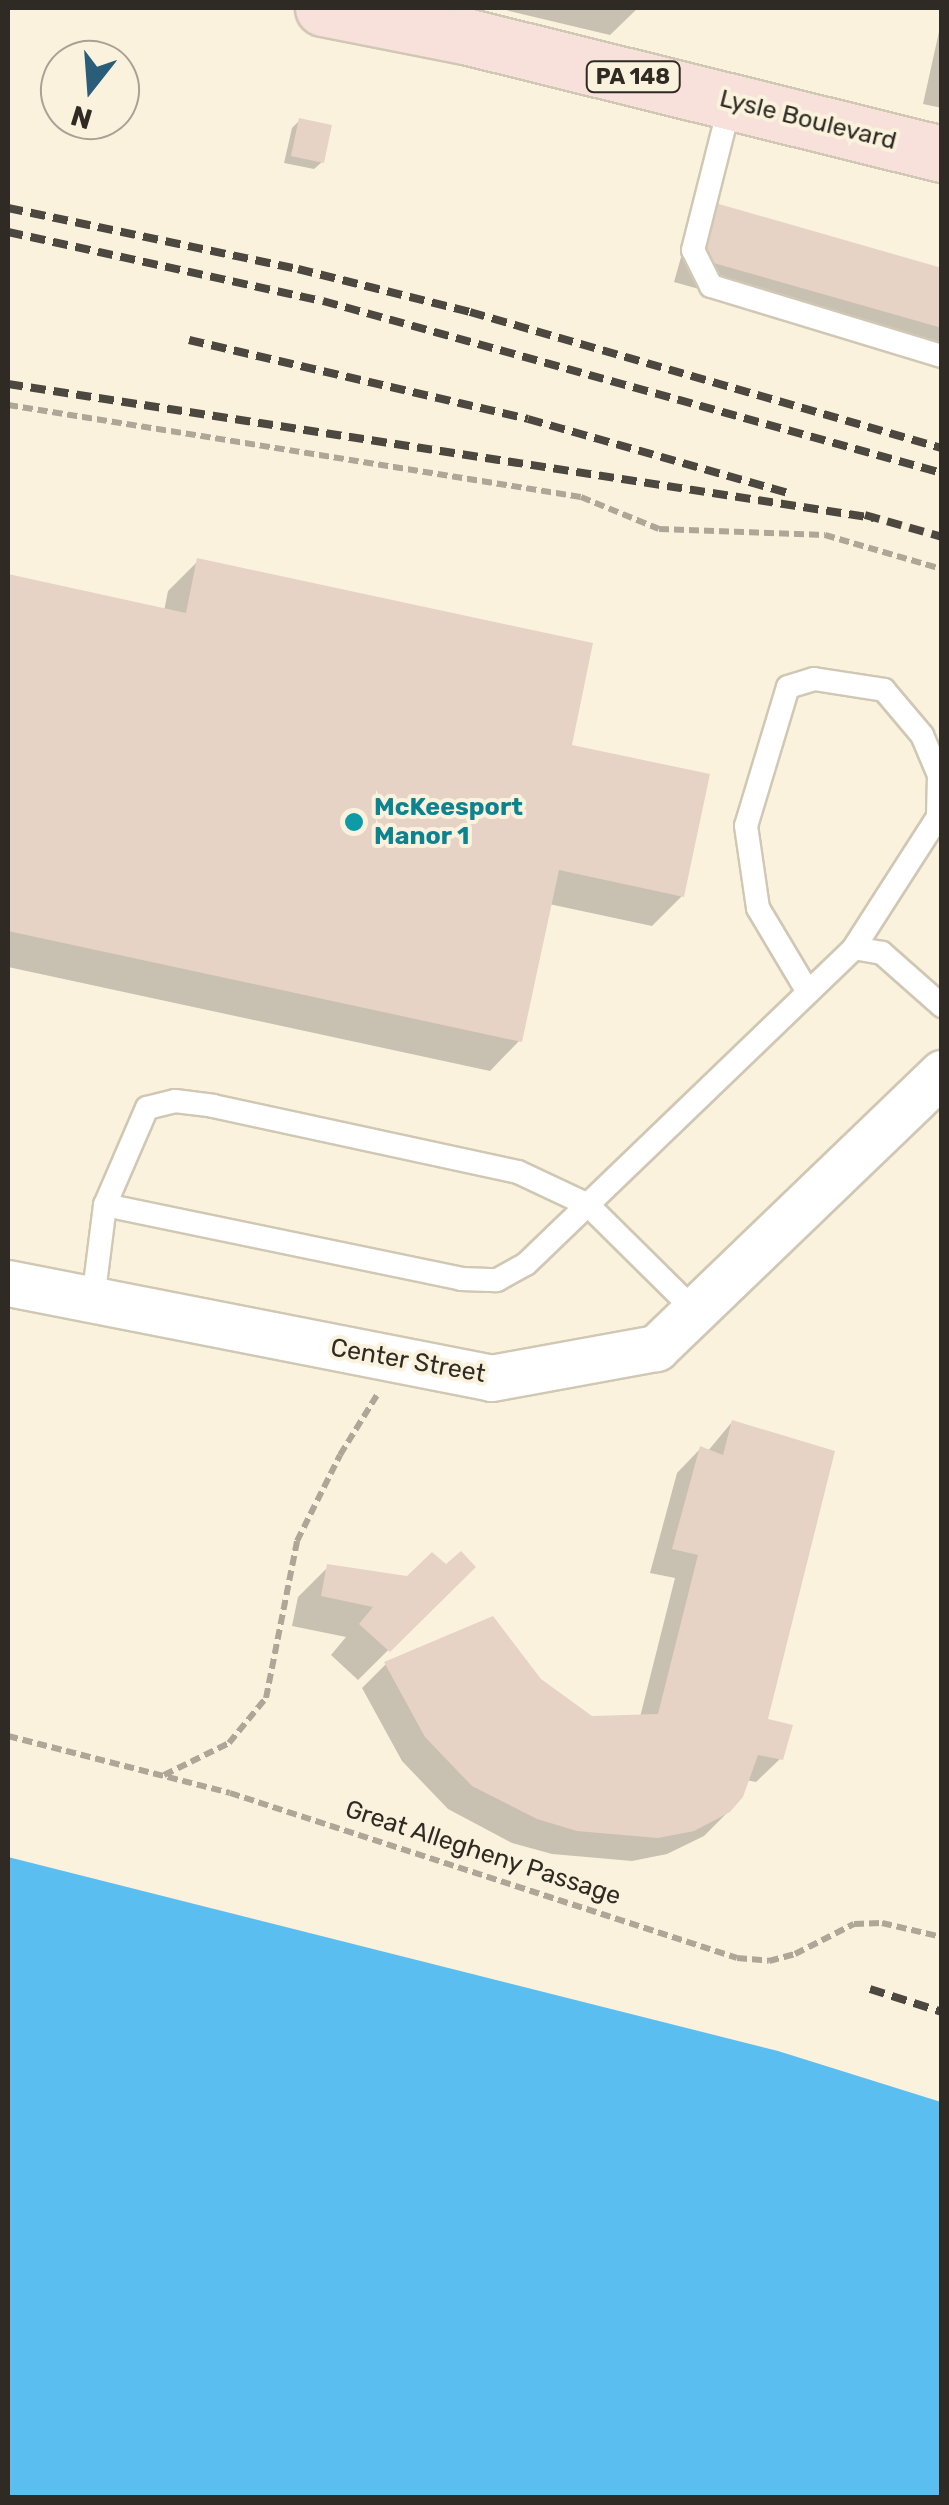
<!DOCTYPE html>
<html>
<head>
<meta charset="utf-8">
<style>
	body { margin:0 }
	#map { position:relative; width:949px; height:2505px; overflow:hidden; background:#fbf2de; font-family:Rubik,sans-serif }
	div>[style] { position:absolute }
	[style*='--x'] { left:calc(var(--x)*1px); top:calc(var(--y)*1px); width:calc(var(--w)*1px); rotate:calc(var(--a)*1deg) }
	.water>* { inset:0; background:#5bbef1 }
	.shadow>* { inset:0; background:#0003 }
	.building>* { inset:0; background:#e7d3c6 }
	.path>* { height:6px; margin-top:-3px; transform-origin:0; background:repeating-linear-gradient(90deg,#aea697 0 10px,transparent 0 15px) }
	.roads { filter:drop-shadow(2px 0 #d0c7b4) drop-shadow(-2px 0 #d0c7b4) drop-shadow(0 2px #d0c7b4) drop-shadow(0 -2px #d0c7b4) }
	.service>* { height:22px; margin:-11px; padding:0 11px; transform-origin:11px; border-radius:11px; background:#fff }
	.minor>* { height:45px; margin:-22.5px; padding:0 22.5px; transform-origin:22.5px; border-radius:22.5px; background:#fff }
	.primary>* { height:55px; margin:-27.5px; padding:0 27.5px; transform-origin:27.5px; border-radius:27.5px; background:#f7e1da }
	.rail>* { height:8px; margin-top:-4px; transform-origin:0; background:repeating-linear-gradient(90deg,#4d483f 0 15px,transparent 0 23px) }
	.dots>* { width:28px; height:28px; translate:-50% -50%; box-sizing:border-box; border:5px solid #fbf2de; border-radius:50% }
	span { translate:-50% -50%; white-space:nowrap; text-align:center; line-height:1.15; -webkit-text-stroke:8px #fbf2de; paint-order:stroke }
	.shield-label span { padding:2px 8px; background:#fbf2de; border:2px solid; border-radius:8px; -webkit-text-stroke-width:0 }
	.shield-label { font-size:22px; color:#2f2b24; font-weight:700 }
	.street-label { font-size:25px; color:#2f2b24 }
	.culture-label { font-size:25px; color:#0d838f; font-weight:700 }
	.left { translate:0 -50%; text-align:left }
	.frame { position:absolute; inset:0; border:10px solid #2f2b24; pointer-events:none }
	.north { position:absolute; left:40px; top:40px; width:100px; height:100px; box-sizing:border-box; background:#fbf2de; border:2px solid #a9a294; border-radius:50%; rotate:197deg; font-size:28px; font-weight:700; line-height:40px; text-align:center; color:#2f2b24 }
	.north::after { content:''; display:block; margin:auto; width:35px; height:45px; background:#295d79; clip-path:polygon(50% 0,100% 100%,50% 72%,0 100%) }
</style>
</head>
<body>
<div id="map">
	<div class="water">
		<div style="clip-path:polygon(8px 1857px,778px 2051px,941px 2102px,941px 2497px,8px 2497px)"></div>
	</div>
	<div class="shadow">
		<div style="clip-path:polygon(497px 8px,638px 8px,610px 35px)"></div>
		<div style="clip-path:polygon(942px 18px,942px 108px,923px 104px)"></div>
		<div style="clip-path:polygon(300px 120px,322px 162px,314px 169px,284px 163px,292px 128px)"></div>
		<div style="clip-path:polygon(689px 229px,942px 270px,942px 358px,674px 282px)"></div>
		<div style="clip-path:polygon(198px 561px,569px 747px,682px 896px,652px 926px,549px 904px,520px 1040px,490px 1071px,8px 967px,8px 577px,164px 611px,168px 591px)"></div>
		<div style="clip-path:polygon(732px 1422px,765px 1721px,781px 1758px,756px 1782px,746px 1780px,729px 1811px,704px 1836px,667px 1854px,632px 1861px,552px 1854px,512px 1843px,448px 1809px,402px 1761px,362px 1688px,386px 1664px,539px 1680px,591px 1718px,640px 1717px,675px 1578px,650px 1573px,677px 1473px,700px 1449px,707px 1452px)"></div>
		<div style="clip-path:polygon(328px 1567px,408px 1579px,446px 1567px,472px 1567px,358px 1680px,331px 1655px,346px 1637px,292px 1626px,298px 1597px)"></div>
	</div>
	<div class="building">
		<div style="clip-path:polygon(299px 118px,332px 125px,324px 163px,291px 156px)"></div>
		<div style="clip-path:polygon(712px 202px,942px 268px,942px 328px,696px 258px)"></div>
		<div style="clip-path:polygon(197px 558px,593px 643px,572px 745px,710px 774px,684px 897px,559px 870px,522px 1042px,8px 931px,8px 574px,186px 613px)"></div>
		<div style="clip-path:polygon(732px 1420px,835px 1451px,768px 1719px,793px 1725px,783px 1760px,758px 1755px,743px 1797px,730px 1812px,694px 1831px,658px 1838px,577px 1831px,537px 1819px,472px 1786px,425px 1737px,384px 1662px,493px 1616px,541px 1679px,592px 1716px,658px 1714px,698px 1555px,672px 1549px,700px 1446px,723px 1455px)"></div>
		<div style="clip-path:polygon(461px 1551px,476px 1567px,390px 1652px,359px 1624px,373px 1607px,321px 1596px,327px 1564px,407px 1576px,432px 1552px,446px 1564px)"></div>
	</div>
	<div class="path">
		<div style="--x:8;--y:405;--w:580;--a:9.12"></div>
		<div style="--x:581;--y:497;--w:84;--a:22.3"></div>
		<div style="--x:659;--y:529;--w:166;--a:2.1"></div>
		<div style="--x:825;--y:535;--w:122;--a:16.2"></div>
		<div style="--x:8;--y:1736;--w:229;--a:14.4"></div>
		<div style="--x:230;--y:1793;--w:533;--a:18.03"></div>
		<div style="--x:737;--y:1958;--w:32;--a:5"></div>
		<div style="--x:769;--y:1961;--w:27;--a:-15"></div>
		<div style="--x:795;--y:1954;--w:66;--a:-27"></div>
		<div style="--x:854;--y:1924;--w:28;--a:-2"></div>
		<div style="--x:882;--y:1923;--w:62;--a:13.1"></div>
		<div style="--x:164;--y:1775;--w:72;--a:-26.2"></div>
		<div style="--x:229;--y:1743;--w:58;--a:-50.6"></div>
		<div style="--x:266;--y:1698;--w:160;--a:-78.8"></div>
		<div style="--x:297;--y:1541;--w:96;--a:-63.4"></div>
		<div style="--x:340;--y:1455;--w:70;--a:-58.3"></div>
	</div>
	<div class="roads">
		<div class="service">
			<div style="--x:731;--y:100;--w:155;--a:104.2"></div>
			<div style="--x:693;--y:250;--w:40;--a:63.4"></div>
			<div style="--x:711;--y:286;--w:241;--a:16.9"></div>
			<div style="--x:808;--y:992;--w:98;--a:-120.8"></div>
			<div style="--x:758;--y:908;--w:83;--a:-98.3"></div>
			<div style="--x:746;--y:826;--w:145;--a:-73.2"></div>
			<div style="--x:788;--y:687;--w:27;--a:-17"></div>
			<div style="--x:814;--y:679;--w:71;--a:8.9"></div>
			<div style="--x:884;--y:690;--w:59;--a:49.8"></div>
			<div style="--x:922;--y:735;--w:43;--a:67"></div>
			<div style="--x:939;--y:775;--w:42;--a:91.4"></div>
			<div style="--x:938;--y:817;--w:156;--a:122.7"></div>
			<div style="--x:105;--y:1205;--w:106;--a:-66.6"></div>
			<div style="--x:147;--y:1108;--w:29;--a:-14"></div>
			<div style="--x:175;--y:1101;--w:38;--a:7"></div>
			<div style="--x:213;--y:1106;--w:312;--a:12.2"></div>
			<div style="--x:518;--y:1172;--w:77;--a:25.2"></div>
			<div style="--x:588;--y:1205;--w:151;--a:44.7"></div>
			<div style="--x:93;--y:1300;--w:96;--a:-82.8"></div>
			<div style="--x:105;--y:1205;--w:364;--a:11.7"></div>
			<div style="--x:461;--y:1279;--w:36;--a:2"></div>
			<div style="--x:497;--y:1280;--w:33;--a:-29"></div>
			<div style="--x:526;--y:1264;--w:455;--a:-43.9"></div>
			<div style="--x:854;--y:948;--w:28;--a:10"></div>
			<div style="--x:882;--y:953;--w:80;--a:41.5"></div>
		</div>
		<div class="minor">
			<div style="--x:8;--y:1283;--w:492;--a:11.1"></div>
			<div style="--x:491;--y:1378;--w:168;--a:-10.3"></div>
			<div style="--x:656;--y:1348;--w:397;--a:-43.9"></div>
		</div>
		<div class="primary">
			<div style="--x:323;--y:8;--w:145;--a:11.2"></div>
			<div style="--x:465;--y:36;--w:491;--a:13.9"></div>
		</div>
	</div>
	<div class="rail">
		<div style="--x:8;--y:208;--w:296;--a:11.9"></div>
		<div style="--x:298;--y:269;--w:177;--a:14"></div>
		<div style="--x:470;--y:312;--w:491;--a:16.1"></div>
		<div style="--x:8;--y:232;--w:322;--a:12.4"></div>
		<div style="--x:323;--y:301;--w:642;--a:15.53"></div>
		<div style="--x:189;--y:340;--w:348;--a:13.1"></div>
		<div style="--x:528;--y:419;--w:270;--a:15.9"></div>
		<div style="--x:8;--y:384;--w:876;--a:8.8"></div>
		<div style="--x:865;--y:515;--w:80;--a:15.9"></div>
		<div style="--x:870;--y:1989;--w:76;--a:17.7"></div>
	</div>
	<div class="dots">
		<div style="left:354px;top:822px;background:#0f9aa8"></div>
	</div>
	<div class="shield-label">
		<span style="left:633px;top:77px">PA 148</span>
	</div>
	<div class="street-label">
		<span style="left:808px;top:120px;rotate:14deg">Lysle Boulevard</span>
		<span style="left:408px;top:1361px;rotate:10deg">Center Street</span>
		<span style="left:483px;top:1853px;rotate:18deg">Great Allegheny Passage</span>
	</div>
	<div class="culture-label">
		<span class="left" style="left:374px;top:822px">McKeesport<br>Manor 1</span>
	</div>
	<div class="frame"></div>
	<div class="north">N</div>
</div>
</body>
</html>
